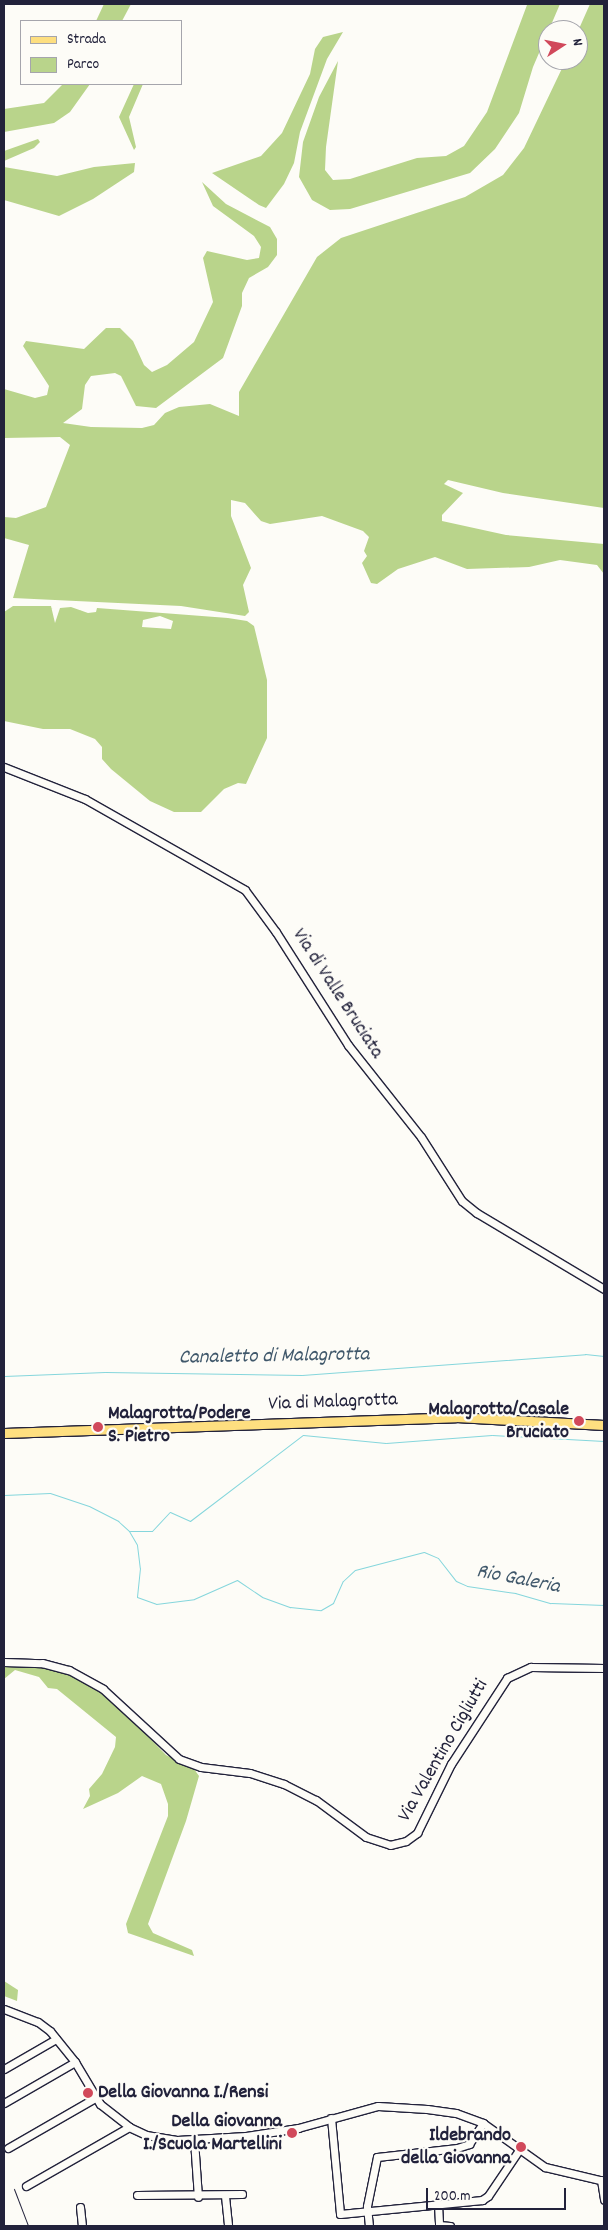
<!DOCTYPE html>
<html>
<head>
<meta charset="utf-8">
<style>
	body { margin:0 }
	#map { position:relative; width:608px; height:2230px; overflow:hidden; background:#fdfcf7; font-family:Dekko,sans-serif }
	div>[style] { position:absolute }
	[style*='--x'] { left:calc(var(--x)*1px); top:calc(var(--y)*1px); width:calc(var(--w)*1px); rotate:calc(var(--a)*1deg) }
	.green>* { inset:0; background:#b9d48b }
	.stream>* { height:1px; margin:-0.5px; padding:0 0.5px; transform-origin:0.5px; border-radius:0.5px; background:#85d6dc }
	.roads { filter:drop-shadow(1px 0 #22223b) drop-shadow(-1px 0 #22223b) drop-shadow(0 1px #22223b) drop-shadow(0 -1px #22223b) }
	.minor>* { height:7px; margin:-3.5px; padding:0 3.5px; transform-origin:3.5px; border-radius:3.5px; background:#fdfcf7 }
	.major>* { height:9px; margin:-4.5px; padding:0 4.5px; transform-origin:4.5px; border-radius:4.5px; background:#fedf80 }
	.rail>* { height:1px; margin:-0.5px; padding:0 0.5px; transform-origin:0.5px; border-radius:0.5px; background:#22223b }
	.dots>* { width:14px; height:14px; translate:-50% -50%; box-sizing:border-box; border:2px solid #fdfcf7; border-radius:50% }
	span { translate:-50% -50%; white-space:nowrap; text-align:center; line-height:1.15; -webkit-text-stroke:4.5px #fdfcf7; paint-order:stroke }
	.street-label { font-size:20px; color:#22223b }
	.poi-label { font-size:20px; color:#22223b; font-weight:700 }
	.right { translate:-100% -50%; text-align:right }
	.left { translate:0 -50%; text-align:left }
	.water-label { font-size:21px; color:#40586b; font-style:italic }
	.frame { position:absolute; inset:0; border:5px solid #22223b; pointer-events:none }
	.legend { position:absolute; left:20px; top:20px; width:162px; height:65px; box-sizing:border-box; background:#fdfcf7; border:1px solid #a5a5ac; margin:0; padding:6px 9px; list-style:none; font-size:15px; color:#22223b }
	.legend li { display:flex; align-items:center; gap:10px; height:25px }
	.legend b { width:25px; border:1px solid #a5a5ac }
	.north { position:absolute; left:538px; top:20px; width:50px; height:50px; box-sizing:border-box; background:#fdfcf7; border:1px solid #a5a5ac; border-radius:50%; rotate:79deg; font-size:14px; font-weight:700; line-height:20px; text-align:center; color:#22223b }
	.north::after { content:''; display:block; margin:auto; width:18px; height:22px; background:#d1495b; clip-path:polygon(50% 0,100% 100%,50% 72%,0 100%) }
	.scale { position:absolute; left:426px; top:2188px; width:140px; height:22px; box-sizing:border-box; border:2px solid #22223b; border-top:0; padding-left:6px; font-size:15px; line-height:18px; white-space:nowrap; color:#22223b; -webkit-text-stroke:4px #fdfcf7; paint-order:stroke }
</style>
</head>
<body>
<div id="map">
	<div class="green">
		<div style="clip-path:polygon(104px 4px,131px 4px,122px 21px,96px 21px)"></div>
		<div style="clip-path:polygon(560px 4px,533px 67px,519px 113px,495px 149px,470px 173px,350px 209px,330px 210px,312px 200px,299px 177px,303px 142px,319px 97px,338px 61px,326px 147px,325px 170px,333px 180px,350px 179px,417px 158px,446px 156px,464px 146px,487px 112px,527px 5px)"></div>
		<div style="clip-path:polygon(590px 4px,604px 4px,604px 508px,503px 493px,448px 480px,444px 484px,463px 493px,442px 515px,442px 521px,506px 535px,604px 544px,604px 574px,597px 565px,560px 560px,529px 567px,467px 569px,435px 557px,398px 569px,377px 584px,371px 583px,362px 563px,367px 556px,364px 551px,369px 537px,363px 531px,322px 516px,270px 524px,261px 521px,245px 503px,231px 500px,231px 516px,251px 568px,243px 585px,249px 612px,245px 616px,181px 606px,13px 598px,29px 545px,4px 538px,4px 517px,16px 518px,46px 507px,70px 445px,60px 437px,4px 438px,4px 389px,35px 398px,47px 395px,49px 386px,23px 346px,26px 341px,84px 349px,106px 328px,120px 328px,133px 341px,144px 365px,152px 372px,167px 365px,194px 342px,213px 302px,203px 258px,207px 251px,247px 260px,259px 258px,261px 247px,254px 236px,213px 206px,202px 182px,226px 204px,270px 227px,277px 239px,277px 255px,268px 267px,249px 278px,242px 293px,242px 306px,223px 358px,156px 408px,136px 406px,121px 376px,115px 373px,91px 376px,85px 385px,82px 409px,63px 423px,91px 427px,142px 428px,154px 425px,165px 413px,179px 407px,210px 404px,239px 416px,239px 392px,317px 257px,341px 238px,465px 197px,503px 175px,524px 148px,566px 60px,578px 60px,578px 31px)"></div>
		<div style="clip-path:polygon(343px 32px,327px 59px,300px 132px,294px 163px,284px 184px,266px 208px,259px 205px,212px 173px,261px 156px,282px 133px,310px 74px,315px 49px,323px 37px)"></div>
		<div style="clip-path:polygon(63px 84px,90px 84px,70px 112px,54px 123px,4px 132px,4px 109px,44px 103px)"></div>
		<div style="clip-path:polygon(134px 84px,143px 84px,129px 117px,136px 147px,134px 150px,119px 117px)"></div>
		<div style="clip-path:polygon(38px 139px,40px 142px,34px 148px,4px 161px,4px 151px)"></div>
		<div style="clip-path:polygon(135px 163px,134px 172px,93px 199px,59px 216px,4px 200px,4px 167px,57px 176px,94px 167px)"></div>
		<div style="clip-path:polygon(evenodd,13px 606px,51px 606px,55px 623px,60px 608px,71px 607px,88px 613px,96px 612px,97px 608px,228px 618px,247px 621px,254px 626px,267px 680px,267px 738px,246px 784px,238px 783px,224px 789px,201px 812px,174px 812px,150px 801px,111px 769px,102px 759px,102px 747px,95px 739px,70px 729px,43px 729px,4px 721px,4px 612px,13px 606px,160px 616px,173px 621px,171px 629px,142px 627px,143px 620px,160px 616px)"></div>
		<div style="clip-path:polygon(4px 1663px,41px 1665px,68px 1672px,109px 1696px,166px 1755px,194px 1769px,199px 1776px,186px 1821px,148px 1924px,153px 1933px,192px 1950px,194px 1956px,128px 1933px,126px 1924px,168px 1816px,168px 1804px,161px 1784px,142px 1776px,118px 1793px,83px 1809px,90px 1796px,89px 1789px,102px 1774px,115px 1747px,116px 1737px,57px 1689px,48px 1688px,39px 1677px,15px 1670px,4px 1679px)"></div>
		<div style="clip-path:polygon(4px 1981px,18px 1990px,17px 2001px,4px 1996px)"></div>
	</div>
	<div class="stream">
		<div style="--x:4;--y:1376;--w:101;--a:-2.3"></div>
		<div style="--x:105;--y:1372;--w:197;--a:0.9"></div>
		<div style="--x:302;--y:1375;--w:284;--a:-4.2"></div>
		<div style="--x:585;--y:1354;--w:19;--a:6"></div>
		<div style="--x:4;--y:1495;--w:46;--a:-2.5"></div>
		<div style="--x:50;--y:1493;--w:41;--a:18.4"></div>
		<div style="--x:89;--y:1506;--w:33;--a:27"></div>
		<div style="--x:118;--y:1521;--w:15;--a:42"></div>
		<div style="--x:129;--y:1531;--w:16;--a:60"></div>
		<div style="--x:137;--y:1545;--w:23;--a:83"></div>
		<div style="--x:140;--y:1568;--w:29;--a:96"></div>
		<div style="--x:137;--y:1597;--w:20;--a:20"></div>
		<div style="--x:156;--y:1604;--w:38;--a:-7"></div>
		<div style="--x:194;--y:1599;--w:47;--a:-23.8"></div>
		<div style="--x:237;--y:1580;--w:30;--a:34"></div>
		<div style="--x:262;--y:1597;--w:30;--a:20"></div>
		<div style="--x:290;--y:1607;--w:31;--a:6"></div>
		<div style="--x:321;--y:1610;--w:14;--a:-30"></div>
		<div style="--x:333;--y:1603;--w:24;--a:-66"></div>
		<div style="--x:343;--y:1581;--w:16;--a:-43"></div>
		<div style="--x:355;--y:1570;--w:71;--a:-14.6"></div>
		<div style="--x:424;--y:1552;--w:15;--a:23"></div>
		<div style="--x:438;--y:1558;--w:29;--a:52"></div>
		<div style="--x:456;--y:1581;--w:12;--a:24"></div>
		<div style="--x:467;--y:1586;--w:49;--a:8.3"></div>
		<div style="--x:515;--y:1593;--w:37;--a:16"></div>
		<div style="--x:551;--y:1603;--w:53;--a:2.2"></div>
		<div style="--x:130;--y:1531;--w:22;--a:0"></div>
		<div style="--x:152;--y:1531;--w:26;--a:-47"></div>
		<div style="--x:170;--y:1512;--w:22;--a:24"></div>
		<div style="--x:190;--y:1521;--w:142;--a:-37.3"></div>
		<div style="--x:303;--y:1435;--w:83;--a:5.5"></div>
		<div style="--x:386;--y:1443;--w:106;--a:-4.3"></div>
		<div style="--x:492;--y:1435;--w:112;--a:3.1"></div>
	</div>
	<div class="roads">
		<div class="minor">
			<div style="--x:4;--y:767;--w:87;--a:21.6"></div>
			<div style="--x:85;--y:799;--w:184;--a:29.6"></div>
			<div style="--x:245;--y:890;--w:52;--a:53.6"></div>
			<div style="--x:276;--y:932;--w:134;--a:57.5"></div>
			<div style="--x:348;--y:1045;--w:117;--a:51.6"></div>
			<div style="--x:421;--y:1137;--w:76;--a:57.4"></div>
			<div style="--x:462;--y:1201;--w:19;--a:39"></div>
			<div style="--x:477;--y:1213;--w:148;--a:30.9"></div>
			<div style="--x:4;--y:1662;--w:38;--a:2"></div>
			<div style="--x:42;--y:1663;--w:28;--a:15"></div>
			<div style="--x:69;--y:1670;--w:39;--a:29"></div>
			<div style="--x:103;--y:1689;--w:103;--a:42.6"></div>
			<div style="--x:179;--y:1759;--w:23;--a:20"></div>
			<div style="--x:201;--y:1767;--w:49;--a:7"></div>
			<div style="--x:250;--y:1773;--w:36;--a:18"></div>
			<div style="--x:284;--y:1784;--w:36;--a:27"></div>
			<div style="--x:316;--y:1800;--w:62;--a:36.5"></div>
			<div style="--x:366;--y:1837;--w:25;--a:18"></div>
			<div style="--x:390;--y:1845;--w:16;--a:-14"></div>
			<div style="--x:406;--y:1841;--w:14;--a:-36"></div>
			<div style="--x:417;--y:1833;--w:77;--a:-63.8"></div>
			<div style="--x:451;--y:1764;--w:103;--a:-56.9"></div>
			<div style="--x:507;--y:1678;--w:26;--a:-25"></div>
			<div style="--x:531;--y:1667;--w:73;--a:0.8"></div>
			<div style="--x:4;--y:2009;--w:36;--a:21"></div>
			<div style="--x:38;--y:2022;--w:15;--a:37"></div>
			<div style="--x:50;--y:2031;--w:40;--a:51"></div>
			<div style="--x:75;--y:2062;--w:49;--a:59.2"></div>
			<div style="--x:100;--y:2104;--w:37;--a:38"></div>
			<div style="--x:129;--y:2127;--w:19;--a:25"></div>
			<div style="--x:146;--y:2135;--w:31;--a:9"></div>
			<div style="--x:177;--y:2140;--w:69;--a:-3.3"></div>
			<div style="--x:246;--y:2136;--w:53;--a:-8.7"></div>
			<div style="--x:298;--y:2128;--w:83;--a:-15.4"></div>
			<div style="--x:378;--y:2106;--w:49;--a:3.5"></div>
			<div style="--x:427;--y:2109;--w:29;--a:8"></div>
			<div style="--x:456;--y:2113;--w:29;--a:20"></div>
			<div style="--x:483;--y:2123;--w:76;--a:35.4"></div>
			<div style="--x:545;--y:2167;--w:61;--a:13.3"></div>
			<div style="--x:4;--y:2069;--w:60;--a:-30"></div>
			<div style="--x:4;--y:2103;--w:82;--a:-30"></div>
			<div style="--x:331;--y:2118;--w:96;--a:84.6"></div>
			<div style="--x:340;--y:2214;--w:143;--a:-5.6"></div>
			<div style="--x:482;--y:2200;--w:7;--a:-34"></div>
			<div style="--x:488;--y:2196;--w:55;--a:-56"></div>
			<div style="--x:194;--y:2140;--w:57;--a:86"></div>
			<div style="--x:8;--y:2148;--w:100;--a:-29.9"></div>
			<div style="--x:601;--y:2180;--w:20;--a:81"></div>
			<div style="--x:26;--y:2186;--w:119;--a:-29.8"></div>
			<div style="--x:137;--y:2195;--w:105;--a:-0.5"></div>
			<div style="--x:225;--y:2196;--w:30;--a:84"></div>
			<div style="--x:438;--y:2204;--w:22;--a:87"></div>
			<div style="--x:80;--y:2207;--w:19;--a:84"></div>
			<div style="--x:439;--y:2225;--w:11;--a:5"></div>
			<div style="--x:369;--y:2226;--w:20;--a:-96"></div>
			<div style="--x:367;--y:2206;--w:50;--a:-78.5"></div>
			<div style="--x:377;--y:2157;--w:81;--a:-6.4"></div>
			<div style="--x:457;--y:2148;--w:13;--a:-18"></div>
			<div style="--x:469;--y:2144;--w:25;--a:-56"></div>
		</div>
		<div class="major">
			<div style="--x:4;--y:1433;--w:452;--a:-2"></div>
			<div style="--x:456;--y:1417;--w:148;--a:3.1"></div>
		</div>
	</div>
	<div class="rail">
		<div style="--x:14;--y:2189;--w:40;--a:69"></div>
	</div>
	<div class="dots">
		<div style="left:579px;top:1421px;background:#d1495b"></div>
		<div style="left:98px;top:1427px;background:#d1495b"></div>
		<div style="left:88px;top:2093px;background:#d1495b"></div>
		<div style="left:292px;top:2133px;background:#d1495b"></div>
		<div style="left:521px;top:2147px;background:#d1495b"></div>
	</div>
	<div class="street-label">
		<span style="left:337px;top:994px;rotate:57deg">Via di Valle Bruciata</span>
		<span style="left:333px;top:1403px;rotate:-2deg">Via di Malagrotta</span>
		<span style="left:444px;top:1751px;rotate:-60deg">Via Valentino Cigliutti</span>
	</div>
	<div class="poi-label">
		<span class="right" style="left:569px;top:1422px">Malagrotta/Casale<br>Bruciato</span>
		<span class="left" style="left:108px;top:1426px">Malagrotta/Podere<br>S. Pietro</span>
		<span class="left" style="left:98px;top:2093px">Della Giovanna I./Rensi</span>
		<span class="right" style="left:282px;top:2134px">Della Giovanna<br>I./Scuola Martellini</span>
		<span class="right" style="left:511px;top:2148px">Ildebrando<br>della Giovanna</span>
	</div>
	<div class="water-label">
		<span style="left:274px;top:1357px;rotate:-1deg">Canaletto di Malagrotta</span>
		<span style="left:518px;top:1580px;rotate:11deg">Rio Galeria</span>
	</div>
	<div class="frame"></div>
	<ul class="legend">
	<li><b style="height:6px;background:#fedf80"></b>Strada</li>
	<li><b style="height:14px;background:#b9d48b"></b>Parco</li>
	</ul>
	<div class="north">N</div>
	<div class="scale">200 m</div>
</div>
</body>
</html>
